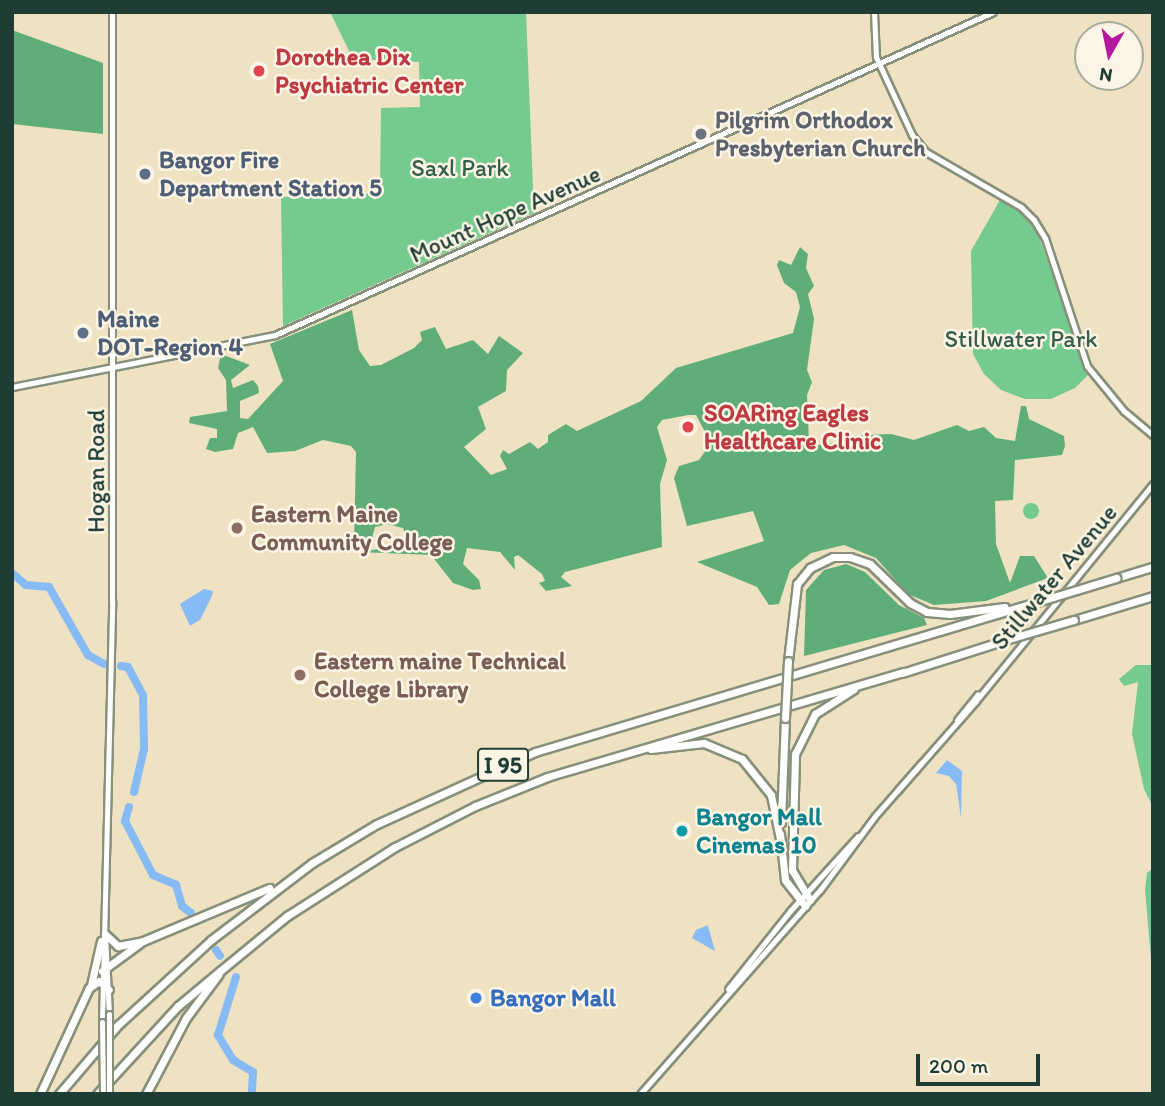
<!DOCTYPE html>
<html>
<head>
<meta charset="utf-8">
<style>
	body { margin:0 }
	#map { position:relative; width:1165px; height:1106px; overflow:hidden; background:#eee2c2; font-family:Itim,sans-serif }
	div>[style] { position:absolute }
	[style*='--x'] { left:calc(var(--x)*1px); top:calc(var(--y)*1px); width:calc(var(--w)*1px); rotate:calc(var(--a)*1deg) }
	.green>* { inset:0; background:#74ca8f }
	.round { border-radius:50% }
	.forest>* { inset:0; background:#5fae7a }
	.water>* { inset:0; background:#86bbf5 }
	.river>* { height:8px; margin:-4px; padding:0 4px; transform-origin:4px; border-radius:4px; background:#86bbf5 }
	.roads { filter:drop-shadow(2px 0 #86907b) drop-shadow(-2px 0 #86907b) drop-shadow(0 2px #86907b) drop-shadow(0 -2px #86907b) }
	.secondary>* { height:5px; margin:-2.5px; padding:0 2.5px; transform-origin:2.5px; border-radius:2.5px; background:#fff }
	.highway>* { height:7px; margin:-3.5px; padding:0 3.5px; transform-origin:3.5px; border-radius:3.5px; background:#fff }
	.bridges { filter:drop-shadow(2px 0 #86907b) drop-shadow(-2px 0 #86907b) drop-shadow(0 2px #86907b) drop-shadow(0 -2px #86907b) }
	.secondary-bridge>* { height:5px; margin:-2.5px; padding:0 2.5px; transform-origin:2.5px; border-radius:2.5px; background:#fff }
	.highway-bridge>* { height:7px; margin:-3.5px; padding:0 3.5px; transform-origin:3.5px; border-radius:3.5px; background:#fff }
	.dots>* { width:19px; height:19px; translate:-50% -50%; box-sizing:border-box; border:4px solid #fcf5e5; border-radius:50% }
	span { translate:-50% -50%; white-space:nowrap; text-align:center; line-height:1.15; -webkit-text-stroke:5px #fcf5e5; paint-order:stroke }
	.shield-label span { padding:2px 5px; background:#fcf5e5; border:2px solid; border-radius:5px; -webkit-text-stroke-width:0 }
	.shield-label { font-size:23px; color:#1f3d34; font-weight:700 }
	.health-label { font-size:24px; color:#be3a42; font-weight:700 }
	.left { translate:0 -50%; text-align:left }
	.worship-label { font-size:24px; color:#5b616d; font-weight:700 }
	.service-label { font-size:24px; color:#4e5e75; font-weight:700 }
	.park-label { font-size:24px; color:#34604b }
	.street-label { font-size:24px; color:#1f3d34 }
	.education-label { font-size:24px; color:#785e54; font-weight:700 }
	.culture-label { font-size:24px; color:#0d838f; font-weight:700 }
	.shop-label { font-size:24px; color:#366cbe; font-weight:700 }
	.frame { position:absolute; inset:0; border:14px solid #1f3d34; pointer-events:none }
	.north { position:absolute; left:1074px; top:21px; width:70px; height:70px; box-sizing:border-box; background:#fcf5e5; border:2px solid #a4ab9e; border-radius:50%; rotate:189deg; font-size:19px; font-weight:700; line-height:28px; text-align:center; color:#1f3d34 }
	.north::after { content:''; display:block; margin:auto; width:24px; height:32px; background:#b5179e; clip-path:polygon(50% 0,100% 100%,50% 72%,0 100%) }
	.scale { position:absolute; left:916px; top:1054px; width:124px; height:32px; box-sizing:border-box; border:4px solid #1f3d34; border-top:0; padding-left:9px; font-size:21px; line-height:24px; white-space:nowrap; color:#1f3d34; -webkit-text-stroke:5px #fcf5e5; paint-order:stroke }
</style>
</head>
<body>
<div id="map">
	<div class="green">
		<div style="clip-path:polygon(330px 12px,526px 12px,534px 213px,283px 326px,281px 197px,380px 193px,381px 108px,420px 107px,419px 62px,353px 59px)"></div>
		<div style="clip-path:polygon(1000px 200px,1022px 213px,1037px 231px,1088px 375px,1075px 388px,1051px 399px,1025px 399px,1001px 390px,984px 374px,973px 354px,971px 251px)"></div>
		<div class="round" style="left:1023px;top:503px;width:16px;height:16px"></div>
		<div style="clip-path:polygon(1136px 665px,1153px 665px,1153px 807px,1144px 789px,1132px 734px,1138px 682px,1124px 686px,1119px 679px)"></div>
		<div style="clip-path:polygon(1153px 868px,1153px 983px,1145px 889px,1147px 873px)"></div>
	</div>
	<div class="forest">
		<div style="clip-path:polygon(12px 30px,103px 63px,103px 134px,12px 124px)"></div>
		<div style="clip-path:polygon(800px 247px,808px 254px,806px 268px,814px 286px,808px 294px,814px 319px,807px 370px,812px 382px,807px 395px,809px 441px,813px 446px,837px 442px,842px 436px,891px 434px,914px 440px,957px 425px,969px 431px,984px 427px,996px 438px,1015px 441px,1021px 406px,1026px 406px,1029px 419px,1064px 436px,1065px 446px,1062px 455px,1015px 460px,1013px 500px,995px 501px,996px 544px,1010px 583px,1020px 556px,1034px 556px,1048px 578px,986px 601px,934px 605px,908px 594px,876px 558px,844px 545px,811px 553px,790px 570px,779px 604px,769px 605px,757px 587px,697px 562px,764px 541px,753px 511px,687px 526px,674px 478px,679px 466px,699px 460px,711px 443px,696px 415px,688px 415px,662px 420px,657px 427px,667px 460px,660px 484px,662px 547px,565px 572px,561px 577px,572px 586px,546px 591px,539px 583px,545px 581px,542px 574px,518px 555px,514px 557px,515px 570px,500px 552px,467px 548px,463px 564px,479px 580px,481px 589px,473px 590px,453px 583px,431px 555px,360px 552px,397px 546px,406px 536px,403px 528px,387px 524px,375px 527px,371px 542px,354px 543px,356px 452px,351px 446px,323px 440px,295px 451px,267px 453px,253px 427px,238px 433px,233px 449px,215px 452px,206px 449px,210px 438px,217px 438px,217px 429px,189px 423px,190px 417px,227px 411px,226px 380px,218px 368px,221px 354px,250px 365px,231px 380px,233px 388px,253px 380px,258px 386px,259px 393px,240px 401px,240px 418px,248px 419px,283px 381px,270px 344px,352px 310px,359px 350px,370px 366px,381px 365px,414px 348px,422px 340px,420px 332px,435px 327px,446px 349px,473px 340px,488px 354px,499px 336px,523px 353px,507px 370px,506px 391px,478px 407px,486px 429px,464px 447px,491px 475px,507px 469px,500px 456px,503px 450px,509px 454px,530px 442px,538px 449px,548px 442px,548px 435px,566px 424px,577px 431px,641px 401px,676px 368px,793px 333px,800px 307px,796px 292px,784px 283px,777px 265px,779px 260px,791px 265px)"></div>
		<div style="clip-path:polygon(846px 564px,865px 572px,899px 605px,924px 618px,927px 625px,804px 656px,806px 590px,824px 570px)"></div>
	</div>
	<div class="water">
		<div style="clip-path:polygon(204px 589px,213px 591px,211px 598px,200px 620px,190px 626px,180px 604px)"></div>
		<div style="clip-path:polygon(947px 760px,962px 771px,961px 818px,956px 784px,949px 776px,936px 773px)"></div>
		<div style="clip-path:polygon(708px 925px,708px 926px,715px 951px,692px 938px,696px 930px)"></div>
	</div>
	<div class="river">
		<div style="--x:12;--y:573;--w:18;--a:41"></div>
		<div style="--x:26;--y:585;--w:23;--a:5"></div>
		<div style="--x:49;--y:587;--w:78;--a:60.2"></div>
		<div style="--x:88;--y:655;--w:18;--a:29"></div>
		<div style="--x:121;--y:666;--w:7;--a:8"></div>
		<div style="--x:128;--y:667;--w:32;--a:62"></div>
		<div style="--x:143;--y:695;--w:54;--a:88.9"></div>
		<div style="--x:144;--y:749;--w:44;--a:103.1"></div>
		<div style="--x:129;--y:807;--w:15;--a:106"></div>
		<div style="--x:125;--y:821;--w:61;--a:62.6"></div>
		<div style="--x:153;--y:875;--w:25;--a:23"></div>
		<div style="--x:176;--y:885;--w:22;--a:74"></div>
		<div style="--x:182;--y:906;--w:11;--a:38"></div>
		<div style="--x:216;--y:950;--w:7;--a:56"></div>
		<div style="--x:236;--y:977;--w:61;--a:107.2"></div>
		<div style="--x:218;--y:1035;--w:29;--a:59"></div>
		<div style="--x:233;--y:1060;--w:23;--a:31"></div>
		<div style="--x:253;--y:1072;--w:22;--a:93"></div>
	</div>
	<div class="roads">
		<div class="secondary">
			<div style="--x:874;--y:12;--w:45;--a:87.5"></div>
			<div style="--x:876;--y:57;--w:86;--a:65.2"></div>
			<div style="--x:912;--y:135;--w:22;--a:51"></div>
			<div style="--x:926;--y:152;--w:110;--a:30.1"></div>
			<div style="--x:1021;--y:207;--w:18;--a:45"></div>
			<div style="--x:1034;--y:220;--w:21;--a:59"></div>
			<div style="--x:1045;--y:238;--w:135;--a:71.8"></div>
			<div style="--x:1087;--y:366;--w:58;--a:50.6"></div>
			<div style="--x:1124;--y:411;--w:38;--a:40"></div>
			<div style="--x:12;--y:387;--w:268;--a:-11.2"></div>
			<div style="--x:275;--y:335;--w:787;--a:-24.22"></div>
			<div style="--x:957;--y:720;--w:33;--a:-51"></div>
			<div style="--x:897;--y:791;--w:38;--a:-49"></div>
			<div style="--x:105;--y:935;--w:79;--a:87.1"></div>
			<div style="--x:728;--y:989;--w:100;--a:-51.5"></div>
			<div style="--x:790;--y:911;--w:101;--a:-47.8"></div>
			<div style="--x:102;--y:1022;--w:421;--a:-88.6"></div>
			<div style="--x:112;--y:601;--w:589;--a:-90"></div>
			<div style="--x:640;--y:1094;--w:272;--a:-48.6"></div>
			<div style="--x:820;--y:890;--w:92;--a:-53.4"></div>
			<div style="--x:875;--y:816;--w:152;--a:-48.7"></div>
			<div style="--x:975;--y:702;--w:281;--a:-50.8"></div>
		</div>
		<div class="highway">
			<div style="--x:1116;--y:578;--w:39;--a:-17"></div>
			<div style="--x:1074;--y:620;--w:83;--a:-16.9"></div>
			<div style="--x:788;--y:661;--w:78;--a:-83.3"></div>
			<div style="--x:797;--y:584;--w:21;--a:-51"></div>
			<div style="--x:810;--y:568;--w:25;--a:-26"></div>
			<div style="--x:833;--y:557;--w:17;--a:0"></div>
			<div style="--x:850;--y:557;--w:21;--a:19"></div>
			<div style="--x:870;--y:564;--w:56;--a:44.3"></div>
			<div style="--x:910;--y:603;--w:19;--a:28"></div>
			<div style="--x:927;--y:612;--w:23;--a:5"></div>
			<div style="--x:950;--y:614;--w:55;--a:-7.3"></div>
			<div style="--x:902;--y:673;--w:105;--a:-17.7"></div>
			<div style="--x:651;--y:749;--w:53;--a:-6.5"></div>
			<div style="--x:704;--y:743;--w:41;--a:22.8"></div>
			<div style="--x:742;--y:759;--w:46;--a:51.1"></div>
			<div style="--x:771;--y:795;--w:45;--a:78.4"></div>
			<div style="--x:781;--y:822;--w:104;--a:-87.8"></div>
			<div style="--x:780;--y:834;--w:46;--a:83.8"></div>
			<div style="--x:785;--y:880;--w:33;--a:52"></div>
			<div style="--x:810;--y:900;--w:35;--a:-121"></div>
			<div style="--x:792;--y:870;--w:116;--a:-88.5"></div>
			<div style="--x:795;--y:754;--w:45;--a:-63.4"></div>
			<div style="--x:815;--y:714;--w:46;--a:-32.7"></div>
			<div style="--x:105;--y:934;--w:18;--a:43"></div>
			<div style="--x:118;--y:946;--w:25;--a:-11"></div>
			<div style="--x:143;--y:941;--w:137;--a:-22.8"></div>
			<div style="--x:102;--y:971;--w:47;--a:-36.4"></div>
			<div style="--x:91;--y:985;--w:45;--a:-77.2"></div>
			<div style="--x:40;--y:1094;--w:117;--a:-65.2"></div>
			<div style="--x:89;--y:988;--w:12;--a:-35"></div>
			<div style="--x:99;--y:981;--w:13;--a:42"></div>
			<div style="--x:59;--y:1094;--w:91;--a:-49.5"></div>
			<div style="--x:118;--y:1025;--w:126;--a:-42.4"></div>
			<div style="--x:211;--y:940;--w:127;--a:-37.3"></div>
			<div style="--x:312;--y:863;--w:76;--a:-31"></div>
			<div style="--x:377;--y:824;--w:174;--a:-24.5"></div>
			<div style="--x:535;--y:752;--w:524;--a:-16.64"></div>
			<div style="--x:97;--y:1094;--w:120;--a:-47.4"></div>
			<div style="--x:178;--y:1006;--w:55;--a:-39.8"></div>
			<div style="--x:220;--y:971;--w:87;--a:-39.4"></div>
			<div style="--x:287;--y:916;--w:128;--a:-32.6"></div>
			<div style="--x:395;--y:847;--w:90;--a:-27.1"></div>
			<div style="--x:475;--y:806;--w:78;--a:-21.9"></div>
			<div style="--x:547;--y:777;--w:372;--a:-16.4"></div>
			<div style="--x:146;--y:1094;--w:86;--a:-62.2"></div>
			<div style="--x:186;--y:1018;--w:54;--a:-53.3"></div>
		</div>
	</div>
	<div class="bridges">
		<div class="secondary-bridge">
			<div style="--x:102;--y:1022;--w:72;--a:89.2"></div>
			<div style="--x:109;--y:1094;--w:80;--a:-90"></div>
		</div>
		<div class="highway-bridge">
			<div style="--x:1037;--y:602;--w:83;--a:-16.9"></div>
			<div style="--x:1002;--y:641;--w:75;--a:-16.3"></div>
			<div style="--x:785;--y:718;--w:57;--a:-87"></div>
		</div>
	</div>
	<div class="dots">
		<div style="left:259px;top:71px;background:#e0444e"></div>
		<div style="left:701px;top:134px;background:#6b7280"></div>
		<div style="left:145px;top:174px;background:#5c6f8a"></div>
		<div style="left:83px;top:333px;background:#5c6f8a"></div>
		<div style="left:688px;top:427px;background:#e0444e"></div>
		<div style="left:237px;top:528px;background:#8d6e63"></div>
		<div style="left:300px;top:675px;background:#8d6e63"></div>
		<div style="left:682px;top:831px;background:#0f9aa8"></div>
		<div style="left:476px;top:998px;background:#3f7fe0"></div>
	</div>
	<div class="shield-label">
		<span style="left:503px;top:765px">I 95</span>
	</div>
	<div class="health-label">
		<span class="left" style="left:275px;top:71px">Dorothea Dix<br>Psychiatric Center</span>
		<span class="left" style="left:704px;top:427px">SOARing Eagles<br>Healthcare Clinic</span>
	</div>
	<div class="worship-label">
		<span class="left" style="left:715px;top:134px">Pilgrim Orthodox<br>Presbyterian Church</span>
	</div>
	<div class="service-label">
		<span class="left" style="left:159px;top:174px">Bangor Fire<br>Department Station 5</span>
		<span class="left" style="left:97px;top:333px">Maine<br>DOT-Region 4</span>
	</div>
	<div class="park-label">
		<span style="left:460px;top:168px">Saxl Park</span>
		<span style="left:1021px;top:339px">Stillwater Park</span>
	</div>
	<div class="street-label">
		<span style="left:505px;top:214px;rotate:-24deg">Mount Hope Avenue</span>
		<span style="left:96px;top:471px;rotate:-90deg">Hogan Road</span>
		<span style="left:1054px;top:577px;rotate:-50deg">Stillwater Avenue</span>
	</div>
	<div class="education-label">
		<span class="left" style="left:251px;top:528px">Eastern Maine<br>Community College</span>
		<span class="left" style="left:314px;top:675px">Eastern maine Technical<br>College Library</span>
	</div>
	<div class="culture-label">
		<span class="left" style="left:696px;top:831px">Bangor Mall<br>Cinemas 10</span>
	</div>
	<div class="shop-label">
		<span class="left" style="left:490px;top:998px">Bangor Mall</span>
	</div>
	<div class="frame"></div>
	<div class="north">N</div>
	<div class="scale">200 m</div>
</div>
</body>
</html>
